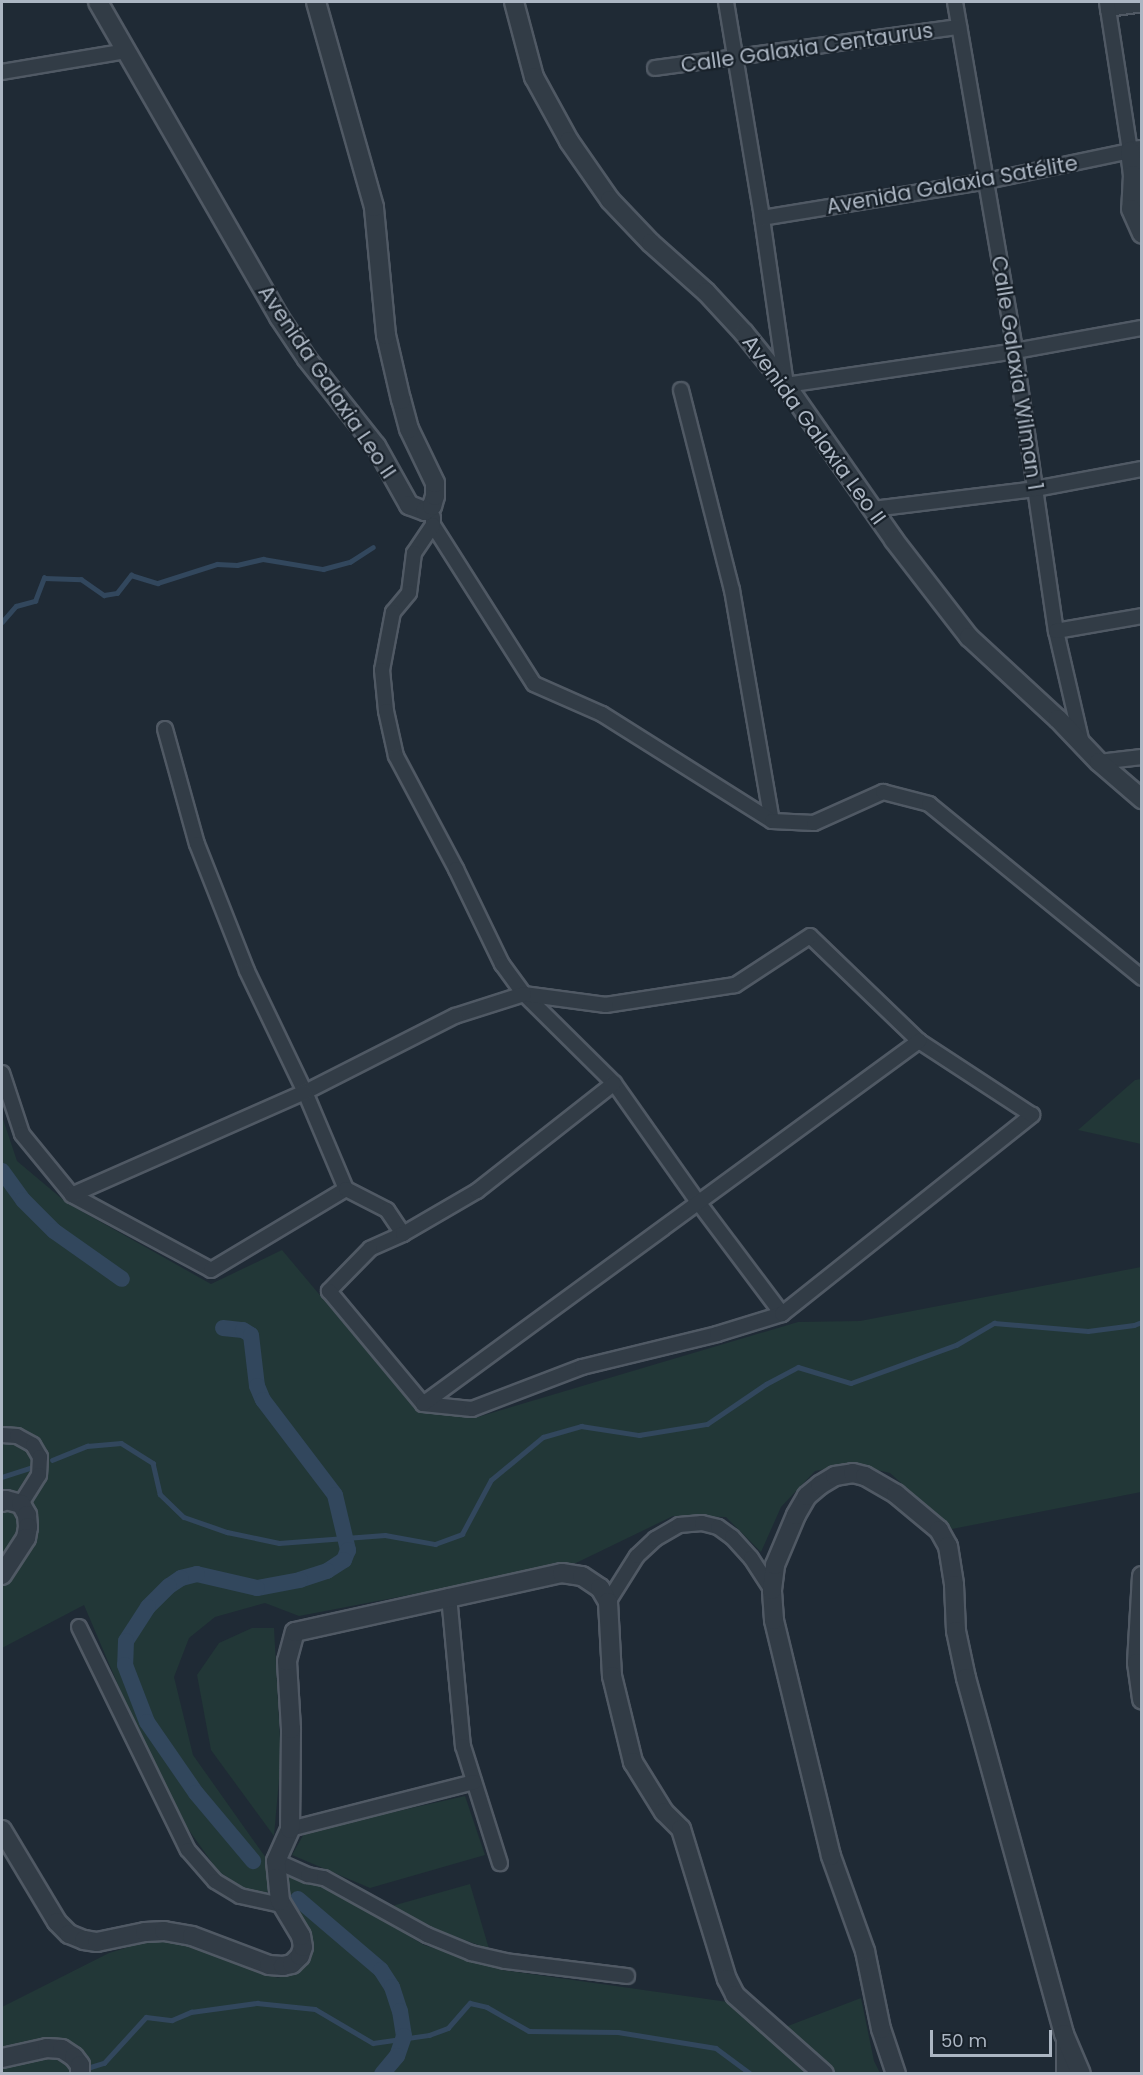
<!DOCTYPE html>
<html>
<head>
<meta charset="utf-8">
<style>
	body { margin:0 }
	#map { position:relative; width:1143px; height:2075px; overflow:hidden; background:#1f2a35; font-family:Poppins,sans-serif }
	div>[style] { position:absolute }
	[style*='--x'] { left:calc(var(--x)*1px); top:calc(var(--y)*1px); width:calc(var(--w)*1px); rotate:calc(var(--a)*1deg) }
	.green>* { inset:0; background:#223737 }
	.stream>* { height:4.5px; margin:-2.25px; padding:0 2.25px; transform-origin:2.25px; border-radius:2.25px; background:#32475d }
	.canal>* { height:16px; margin:-8px; padding:0 8px; transform-origin:8px; border-radius:8px; background:#32475d }
	.roads { filter:drop-shadow(2px 0 #505964) drop-shadow(-2px 0 #505964) drop-shadow(0 2px #505964) drop-shadow(0 -2px #505964) }
	.minor>* { height:14px; margin:-7px; padding:0 7px; transform-origin:7px; border-radius:7px; background:#323c46 }
	.tertiary>* { height:18px; margin:-9px; padding:0 9px; transform-origin:9px; border-radius:9px; background:#323c46 }
	span { translate:-50% -50%; white-space:nowrap; text-align:center; line-height:1.15; -webkit-text-stroke:4.5px #18212a; paint-order:stroke }
	.street-label { font-size:21px; color:#acb6c3 }
	.frame { position:absolute; inset:0; border:3px solid #acb6c3; pointer-events:none }
	.scale { position:absolute; left:930px; top:2030px; width:122px; height:27px; box-sizing:border-box; border:3px solid #acb6c3; border-top:0; padding-left:8px; font-size:18px; line-height:21px; white-space:nowrap; color:#acb6c3; -webkit-text-stroke:4px #18212a; paint-order:stroke }
</style>
</head>
<body>
<div id="map">
	<div class="green">
		<div style="clip-path:polygon(1141px 1079px,1141px 1144px,1078px 1130px,1135px 1080px)"></div>
		<div style="clip-path:polygon(2px 1116px,17px 1161px,67px 1203px,211px 1284px,282px 1250px,418px 1412px,478px 1417px,798px 1322px,860px 1321px,1141px 1267px,1141px 1492px,952px 1529px,890px 1473px,851px 1464px,815px 1471px,781px 1507px,761px 1552px,726px 1517px,673px 1516px,576px 1563px,299px 1616px,265px 1603px,215px 1617px,189px 1638px,174px 1677px,193px 1755px,266px 1858px,272px 1891px,252px 1894px,218px 1871px,186px 1826px,127px 1706px,84px 1605px,2px 1648px)"></div>
		<div style="clip-path:polygon(252px 1628px,274px 1628px,281px 1757px,274px 1836px,211px 1750px,197px 1675px,219px 1643px)"></div>
		<div style="clip-path:polygon(465px 1796px,485px 1855px,370px 1888px,292px 1855px,305px 1832px)"></div>
		<div style="clip-path:polygon(282px 1874px,326px 1887px,424px 1945px,502px 1970px,728px 2002px,767px 2034px,861px 1998px,874px 2061px,880px 2073px,2px 2074px,2px 2007px,109px 1953px,151px 1940px,182px 1940px,278px 1978px,298px 1968px,313px 1944px,292px 1905px)"></div>
		<div style="clip-path:polygon(470px 1884px,489px 1949px,438px 1930px,392px 1906px)"></div>
	</div>
	<div class="stream">
		<div style="--x:2;--y:622;--w:21;--a:-49"></div>
		<div style="--x:16;--y:606;--w:20;--a:-15"></div>
		<div style="--x:35;--y:601;--w:25;--a:-69"></div>
		<div style="--x:44;--y:578;--w:37;--a:2"></div>
		<div style="--x:81;--y:579;--w:28;--a:35"></div>
		<div style="--x:104;--y:595;--w:13;--a:-9"></div>
		<div style="--x:117;--y:593;--w:23;--a:-52"></div>
		<div style="--x:131;--y:575;--w:28;--a:17"></div>
		<div style="--x:158;--y:583;--w:62;--a:-17.9"></div>
		<div style="--x:217;--y:564;--w:20;--a:3"></div>
		<div style="--x:237;--y:565;--w:27;--a:-13"></div>
		<div style="--x:263;--y:559;--w:61;--a:9.5"></div>
		<div style="--x:323;--y:569;--w:28;--a:-15"></div>
		<div style="--x:350;--y:562;--w:27;--a:-33"></div>
		<div style="--x:52;--y:1460;--w:38;--a:-22"></div>
		<div style="--x:87;--y:1446;--w:34;--a:-5"></div>
		<div style="--x:121;--y:1443;--w:38;--a:32"></div>
		<div style="--x:153;--y:1463;--w:32;--a:77"></div>
		<div style="--x:160;--y:1494;--w:33;--a:44"></div>
		<div style="--x:184;--y:1517;--w:46;--a:19.2"></div>
		<div style="--x:227;--y:1532;--w:53;--a:11.9"></div>
		<div style="--x:279;--y:1543;--w:106;--a:-4.3"></div>
		<div style="--x:385;--y:1535;--w:51;--a:10.2"></div>
		<div style="--x:435;--y:1544;--w:29;--a:-20"></div>
		<div style="--x:462;--y:1534;--w:61;--a:-61.8"></div>
		<div style="--x:491;--y:1480;--w:67;--a:-39.6"></div>
		<div style="--x:543;--y:1437;--w:40;--a:-16"></div>
		<div style="--x:581;--y:1426;--w:59;--a:8.8"></div>
		<div style="--x:639;--y:1435;--w:69;--a:-9.2"></div>
		<div style="--x:707;--y:1424;--w:71;--a:-34.1"></div>
		<div style="--x:766;--y:1384;--w:36;--a:-28"></div>
		<div style="--x:798;--y:1367;--w:55;--a:16.8"></div>
		<div style="--x:851;--y:1383;--w:112;--a:-19.9"></div>
		<div style="--x:956;--y:1345;--w:44;--a:-30.1"></div>
		<div style="--x:994;--y:1323;--w:94;--a:4.9"></div>
		<div style="--x:1088;--y:1331;--w:46;--a:-7.4"></div>
		<div style="--x:1134;--y:1325;--w:9;--a:-21"></div>
		<div style="--x:2;--y:1477;--w:38;--a:-18"></div>
		<div style="--x:84;--y:2069;--w:21;--a:-17"></div>
		<div style="--x:104;--y:2063;--w:62;--a:-47.6"></div>
		<div style="--x:146;--y:2017;--w:26;--a:7"></div>
		<div style="--x:172;--y:2020;--w:21;--a:-23"></div>
		<div style="--x:191;--y:2012;--w:67;--a:-7.8"></div>
		<div style="--x:257;--y:2003;--w:58;--a:5.9"></div>
		<div style="--x:315;--y:2009;--w:67;--a:30.4"></div>
		<div style="--x:373;--y:2043;--w:57;--a:-8.1"></div>
		<div style="--x:429;--y:2035;--w:20;--a:-20"></div>
		<div style="--x:448;--y:2028;--w:33;--a:-49"></div>
		<div style="--x:470;--y:2003;--w:17;--a:13"></div>
		<div style="--x:487;--y:2007;--w:48;--a:29.7"></div>
		<div style="--x:529;--y:2031;--w:89;--a:0.6"></div>
		<div style="--x:618;--y:2032;--w:99;--a:9.3"></div>
		<div style="--x:716;--y:2048;--w:44;--a:36.6"></div>
	</div>
	<div class="canal">
		<div style="--x:2;--y:1171;--w:36;--a:54"></div>
		<div style="--x:23;--y:1200;--w:44;--a:45"></div>
		<div style="--x:54;--y:1231;--w:83;--a:35.2"></div>
		<div style="--x:223;--y:1328;--w:20;--a:6"></div>
		<div style="--x:243;--y:1330;--w:9;--a:32"></div>
		<div style="--x:251;--y:1335;--w:51;--a:83.3"></div>
		<div style="--x:257;--y:1386;--w:15;--a:67"></div>
		<div style="--x:263;--y:1400;--w:119;--a:52.8"></div>
		<div style="--x:335;--y:1495;--w:57;--a:76.7"></div>
		<div style="--x:348;--y:1550;--w:11;--a:112"></div>
		<div style="--x:344;--y:1560;--w:20;--a:147"></div>
		<div style="--x:327;--y:1571;--w:28;--a:162"></div>
		<div style="--x:300;--y:1580;--w:44;--a:169.5"></div>
		<div style="--x:257;--y:1588;--w:62;--a:-166.9"></div>
		<div style="--x:197;--y:1574;--w:16;--a:166"></div>
		<div style="--x:181;--y:1578;--w:14;--a:146"></div>
		<div style="--x:169;--y:1586;--w:30;--a:135"></div>
		<div style="--x:148;--y:1607;--w:40;--a:122.9"></div>
		<div style="--x:126;--y:1641;--w:24;--a:92"></div>
		<div style="--x:125;--y:1665;--w:61;--a:68.9"></div>
		<div style="--x:147;--y:1722;--w:86;--a:55.4"></div>
		<div style="--x:196;--y:1793;--w:89;--a:50"></div>
		<div style="--x:298;--y:1899;--w:109;--a:40.5"></div>
		<div style="--x:381;--y:1970;--w:20;--a:57"></div>
		<div style="--x:392;--y:1987;--w:25;--a:72"></div>
		<div style="--x:400;--y:2011;--w:25;--a:81"></div>
		<div style="--x:404;--y:2036;--w:21;--a:109"></div>
		<div style="--x:397;--y:2056;--w:23;--a:130"></div>
	</div>
	<div class="roads">
		<div class="minor">
			<div style="--x:726;--y:2;--w:219;--a:80.5"></div>
			<div style="--x:762;--y:218;--w:169;--a:81.8"></div>
			<div style="--x:786;--y:385;--w:232;--a:-8.4"></div>
			<div style="--x:1015;--y:351;--w:129;--a:-10.3"></div>
			<div style="--x:955;--y:2;--w:354;--a:80.2"></div>
			<div style="--x:1015;--y:351;--w:283;--a:81.7"></div>
			<div style="--x:1056;--y:631;--w:116;--a:77"></div>
			<div style="--x:1108;--y:9;--w:34;--a:-8"></div>
			<div style="--x:655;--y:68;--w:307;--a:-7.7"></div>
			<div style="--x:2;--y:72;--w:126;--a:-9.6"></div>
			<div style="--x:762;--y:218;--w:228;--a:-9.3"></div>
			<div style="--x:987;--y:181;--w:146;--a:-11.8"></div>
			<div style="--x:1130;--y:151;--w:151;--a:-98.8"></div>
			<div style="--x:681;--y:390;--w:206;--a:75.7"></div>
			<div style="--x:732;--y:590;--w:234;--a:80.2"></div>
			<div style="--x:873;--y:509;--w:163;--a:-7"></div>
			<div style="--x:1035;--y:489;--w:109;--a:-10.6"></div>
			<div style="--x:433;--y:517;--w:8;--a:90"></div>
			<div style="--x:433;--y:525;--w:188;--a:57.6"></div>
			<div style="--x:534;--y:684;--w:74;--a:23.8"></div>
			<div style="--x:602;--y:714;--w:201;--a:32.2"></div>
			<div style="--x:772;--y:821;--w:42;--a:2.7"></div>
			<div style="--x:814;--y:823;--w:76;--a:-24.2"></div>
			<div style="--x:883;--y:792;--w:48;--a:14.6"></div>
			<div style="--x:929;--y:804;--w:275;--a:39.2"></div>
			<div style="--x:433;--y:525;--w:34;--a:124"></div>
			<div style="--x:414;--y:553;--w:40;--a:97.1"></div>
			<div style="--x:409;--y:593;--w:25;--a:130"></div>
			<div style="--x:393;--y:612;--w:59;--a:100.7"></div>
			<div style="--x:382;--y:670;--w:41;--a:84.4"></div>
			<div style="--x:386;--y:711;--w:46;--a:77.5"></div>
			<div style="--x:396;--y:756;--w:128;--a:62"></div>
			<div style="--x:456;--y:869;--w:106;--a:64.2"></div>
			<div style="--x:502;--y:964;--w:37;--a:54"></div>
			<div style="--x:524;--y:994;--w:127;--a:44.7"></div>
			<div style="--x:614;--y:1083;--w:146;--a:54.8"></div>
			<div style="--x:698;--y:1202;--w:140;--a:53.1"></div>
			<div style="--x:1056;--y:631;--w:87;--a:-9.9"></div>
			<div style="--x:165;--y:729;--w:119;--a:74.5"></div>
			<div style="--x:197;--y:844;--w:136;--a:68.5"></div>
			<div style="--x:247;--y:971;--w:134;--a:64.4"></div>
			<div style="--x:305;--y:1092;--w:105;--a:67.1"></div>
			<div style="--x:1099;--y:762;--w:43;--a:-6.6"></div>
			<div style="--x:2;--y:1073;--w:64;--a:71.8"></div>
			<div style="--x:22;--y:1134;--w:79;--a:50.7"></div>
			<div style="--x:72;--y:1195;--w:158;--a:28.3"></div>
			<div style="--x:211;--y:1270;--w:157;--a:-31"></div>
			<div style="--x:346;--y:1189;--w:46;--a:27.1"></div>
			<div style="--x:387;--y:1210;--w:29;--a:56"></div>
			<div style="--x:403;--y:1234;--w:36;--a:156"></div>
			<div style="--x:370;--y:1249;--w:59;--a:134.3"></div>
			<div style="--x:329;--y:1291;--w:147;--a:50.2"></div>
			<div style="--x:423;--y:1404;--w:49;--a:5.8"></div>
			<div style="--x:472;--y:1409;--w:118;--a:-20.9"></div>
			<div style="--x:582;--y:1367;--w:139;--a:-13.7"></div>
			<div style="--x:717;--y:1334;--w:68;--a:-17.1"></div>
			<div style="--x:782;--y:1314;--w:320;--a:-38.5"></div>
			<div style="--x:1032;--y:1115;--w:135;--a:-146.8"></div>
			<div style="--x:919;--y:1041;--w:151;--a:-136.1"></div>
			<div style="--x:810;--y:936;--w:90;--a:146.8"></div>
			<div style="--x:735;--y:985;--w:131;--a:171.2"></div>
			<div style="--x:606;--y:1005;--w:83;--a:-172.4"></div>
			<div style="--x:524;--y:994;--w:72;--a:162.3"></div>
			<div style="--x:455;--y:1016;--w:168;--a:153.1"></div>
			<div style="--x:305;--y:1092;--w:255;--a:156.2"></div>
			<div style="--x:403;--y:1234;--w:86;--a:-30.2"></div>
			<div style="--x:477;--y:1191;--w:174;--a:-38.2"></div>
			<div style="--x:423;--y:1404;--w:615;--a:-36.2"></div>
			<div style="--x:2;--y:1435;--w:15;--a:4"></div>
			<div style="--x:17;--y:1436;--w:18;--a:29"></div>
			<div style="--x:33;--y:1445;--w:14;--a:60"></div>
			<div style="--x:40;--y:1457;--w:18;--a:93"></div>
			<div style="--x:39;--y:1475;--w:34;--a:122"></div>
			<div style="--x:449;--y:1596;--w:151;--a:84.7"></div>
			<div style="--x:463;--y:1746;--w:123;--a:72.5"></div>
			<div style="--x:608;--y:1602;--w:54;--a:-57.8"></div>
			<div style="--x:637;--y:1556;--w:25;--a:-43"></div>
			<div style="--x:655;--y:1539;--w:28;--a:-30"></div>
			<div style="--x:679;--y:1525;--w:23;--a:-5"></div>
			<div style="--x:702;--y:1523;--w:16;--a:14"></div>
			<div style="--x:718;--y:1527;--w:17;--a:36"></div>
			<div style="--x:732;--y:1537;--w:28;--a:48"></div>
			<div style="--x:751;--y:1558;--w:38;--a:57"></div>
			<div style="--x:79;--y:1627;--w:248;--a:64"></div>
			<div style="--x:188;--y:1850;--w:41;--a:48.9"></div>
			<div style="--x:215;--y:1881;--w:29;--a:31"></div>
			<div style="--x:240;--y:1896;--w:42;--a:12.4"></div>
			<div style="--x:290;--y:1829;--w:190;--a:-14.3"></div>
			<div style="--x:276;--y:1861;--w:35;--a:24"></div>
			<div style="--x:308;--y:1875;--w:16;--a:11"></div>
			<div style="--x:324;--y:1878;--w:118;--a:29"></div>
			<div style="--x:427;--y:1935;--w:48;--a:22.2"></div>
			<div style="--x:471;--y:1953;--w:35;--a:13"></div>
			<div style="--x:505;--y:1961;--w:123;--a:7"></div>
			<div style="--x:1064;--y:2074;--w:35;--a:-90"></div>
		</div>
		<div class="tertiary">
			<div style="--x:98;--y:2;--w:363;--a:60.1"></div>
			<div style="--x:279;--y:317;--w:50;--a:56.3"></div>
			<div style="--x:307;--y:359;--w:111;--a:51.6"></div>
			<div style="--x:376;--y:446;--w:68;--a:60.8"></div>
			<div style="--x:409;--y:505;--w:17;--a:21"></div>
			<div style="--x:425;--y:511;--w:9;--a:-36"></div>
			<div style="--x:432;--y:506;--w:10;--a:-73"></div>
			<div style="--x:435;--y:496;--w:13;--a:-90"></div>
			<div style="--x:435;--y:483;--w:60;--a:-115.7"></div>
			<div style="--x:409;--y:429;--w:30;--a:-105"></div>
			<div style="--x:401;--y:400;--w:67;--a:-103"></div>
			<div style="--x:386;--y:335;--w:129;--a:-95.4"></div>
			<div style="--x:374;--y:207;--w:213;--a:-105.8"></div>
			<div style="--x:514;--y:2;--w:78;--a:75.1"></div>
			<div style="--x:534;--y:77;--w:73;--a:61.3"></div>
			<div style="--x:569;--y:141;--w:72;--a:55.2"></div>
			<div style="--x:610;--y:200;--w:59;--a:46.4"></div>
			<div style="--x:651;--y:243;--w:74;--a:41.7"></div>
			<div style="--x:706;--y:292;--w:56;--a:47.2"></div>
			<div style="--x:744;--y:333;--w:67;--a:51.1"></div>
			<div style="--x:786;--y:385;--w:189;--a:55.1"></div>
			<div style="--x:894;--y:540;--w:123;--a:52.3"></div>
			<div style="--x:969;--y:637;--w:121;--a:42.7"></div>
			<div style="--x:1058;--y:719;--w:59;--a:46.4"></div>
			<div style="--x:1099;--y:762;--w:57;--a:40.7"></div>
			<div style="--x:1142;--y:150;--w:12;--a:175"></div>
			<div style="--x:1130;--y:151;--w:24;--a:83"></div>
			<div style="--x:1133;--y:175;--w:34;--a:93"></div>
			<div style="--x:1131;--y:209;--w:27;--a:66"></div>
			<div style="--x:2;--y:1502;--w:4;--a:-27"></div>
			<div style="--x:6;--y:1500;--w:16;--a:15"></div>
			<div style="--x:21;--y:1504;--w:13;--a:61"></div>
			<div style="--x:27;--y:1515;--w:12;--a:85"></div>
			<div style="--x:28;--y:1527;--w:11;--a:100"></div>
			<div style="--x:26;--y:1538;--w:44;--a:123"></div>
			<div style="--x:1142;--y:1576;--w:87;--a:93.3"></div>
			<div style="--x:1137;--y:1663;--w:37;--a:82"></div>
			<div style="--x:2;--y:1830;--w:107;--a:59.1"></div>
			<div style="--x:57;--y:1922;--w:17;--a:45"></div>
			<div style="--x:69;--y:1934;--w:16;--a:22"></div>
			<div style="--x:84;--y:1940;--w:13;--a:9"></div>
			<div style="--x:97;--y:1942;--w:49;--a:-11.8"></div>
			<div style="--x:145;--y:1932;--w:19;--a:-3"></div>
			<div style="--x:164;--y:1931;--w:28;--a:10"></div>
			<div style="--x:192;--y:1936;--w:82;--a:20.6"></div>
			<div style="--x:269;--y:1965;--w:14;--a:4"></div>
			<div style="--x:283;--y:1966;--w:9;--a:-13"></div>
			<div style="--x:292;--y:1964;--w:11;--a:-45"></div>
			<div style="--x:300;--y:1956;--w:9;--a:-72"></div>
			<div style="--x:303;--y:1947;--w:11;--a:-100"></div>
			<div style="--x:301;--y:1936;--w:41;--a:-121"></div>
			<div style="--x:280;--y:1901;--w:40;--a:-95.7"></div>
			<div style="--x:276;--y:1861;--w:35;--a:-66"></div>
			<div style="--x:290;--y:1829;--w:100;--a:-89.4"></div>
			<div style="--x:291;--y:1729;--w:68;--a:-93.4"></div>
			<div style="--x:287;--y:1661;--w:30;--a:-75"></div>
			<div style="--x:295;--y:1632;--w:273;--a:-12.5"></div>
			<div style="--x:562;--y:1573;--w:20;--a:9"></div>
			<div style="--x:582;--y:1576;--w:22;--a:34"></div>
			<div style="--x:600;--y:1588;--w:16;--a:60"></div>
			<div style="--x:608;--y:1602;--w:74;--a:86.9"></div>
			<div style="--x:612;--y:1676;--w:89;--a:76.3"></div>
			<div style="--x:633;--y:1762;--w:59;--a:58.2"></div>
			<div style="--x:664;--y:1812;--w:24;--a:45"></div>
			<div style="--x:681;--y:1829;--w:157;--a:73"></div>
			<div style="--x:727;--y:1979;--w:18;--a:63"></div>
			<div style="--x:735;--y:1995;--w:119;--a:41.6"></div>
			<div style="--x:2;--y:2058;--w:46;--a:-12.5"></div>
			<div style="--x:47;--y:2048;--w:15;--a:4"></div>
			<div style="--x:62;--y:2049;--w:14;--a:34"></div>
			<div style="--x:74;--y:2057;--w:10;--a:53"></div>
			<div style="--x:80;--y:2065;--w:9;--a:90"></div>
			<div style="--x:896;--y:2074;--w:47;--a:-108.4"></div>
			<div style="--x:881;--y:2029;--w:80;--a:-101.6"></div>
			<div style="--x:865;--y:1951;--w:101;--a:-109.7"></div>
			<div style="--x:831;--y:1856;--w:243;--a:-103.6"></div>
			<div style="--x:774;--y:1620;--w:30;--a:-94"></div>
			<div style="--x:772;--y:1590;--w:25;--a:-83"></div>
			<div style="--x:775;--y:1565;--w:54;--a:-67.2"></div>
			<div style="--x:796;--y:1515;--w:22;--a:-60"></div>
			<div style="--x:807;--y:1496;--w:17;--a:-40"></div>
			<div style="--x:820;--y:1485;--w:17;--a:-31"></div>
			<div style="--x:835;--y:1476;--w:18;--a:-9"></div>
			<div style="--x:853;--y:1473;--w:12;--a:14"></div>
			<div style="--x:865;--y:1476;--w:36;--a:30"></div>
			<div style="--x:896;--y:1494;--w:56;--a:39.9"></div>
			<div style="--x:939;--y:1530;--w:18;--a:61"></div>
			<div style="--x:948;--y:1546;--w:39;--a:81"></div>
			<div style="--x:954;--y:1585;--w:46;--a:87.5"></div>
			<div style="--x:956;--y:1631;--w:48;--a:78"></div>
			<div style="--x:966;--y:1678;--w:369;--a:74.6"></div>
			<div style="--x:1064;--y:2034;--w:43;--a:67"></div>
		</div>
	</div>
	<div class="street-label">
		<span style="left:807px;top:48px;rotate:-8deg">Calle Galaxia Centaurus</span>
		<span style="left:952px;top:185px;rotate:-10deg">Avenida Galaxia Satélite</span>
		<span style="left:1017px;top:373px;rotate:81deg">Calle Galaxia Wilman 1</span>
		<span style="left:327px;top:382px;rotate:56deg">Avenida Galaxia Leo II</span>
		<span style="left:814px;top:430px;rotate:54deg">Avenida Galaxia Leo II</span>
	</div>
	<div class="frame"></div>
	<div class="scale">50 m</div>
</div>
</body>
</html>
